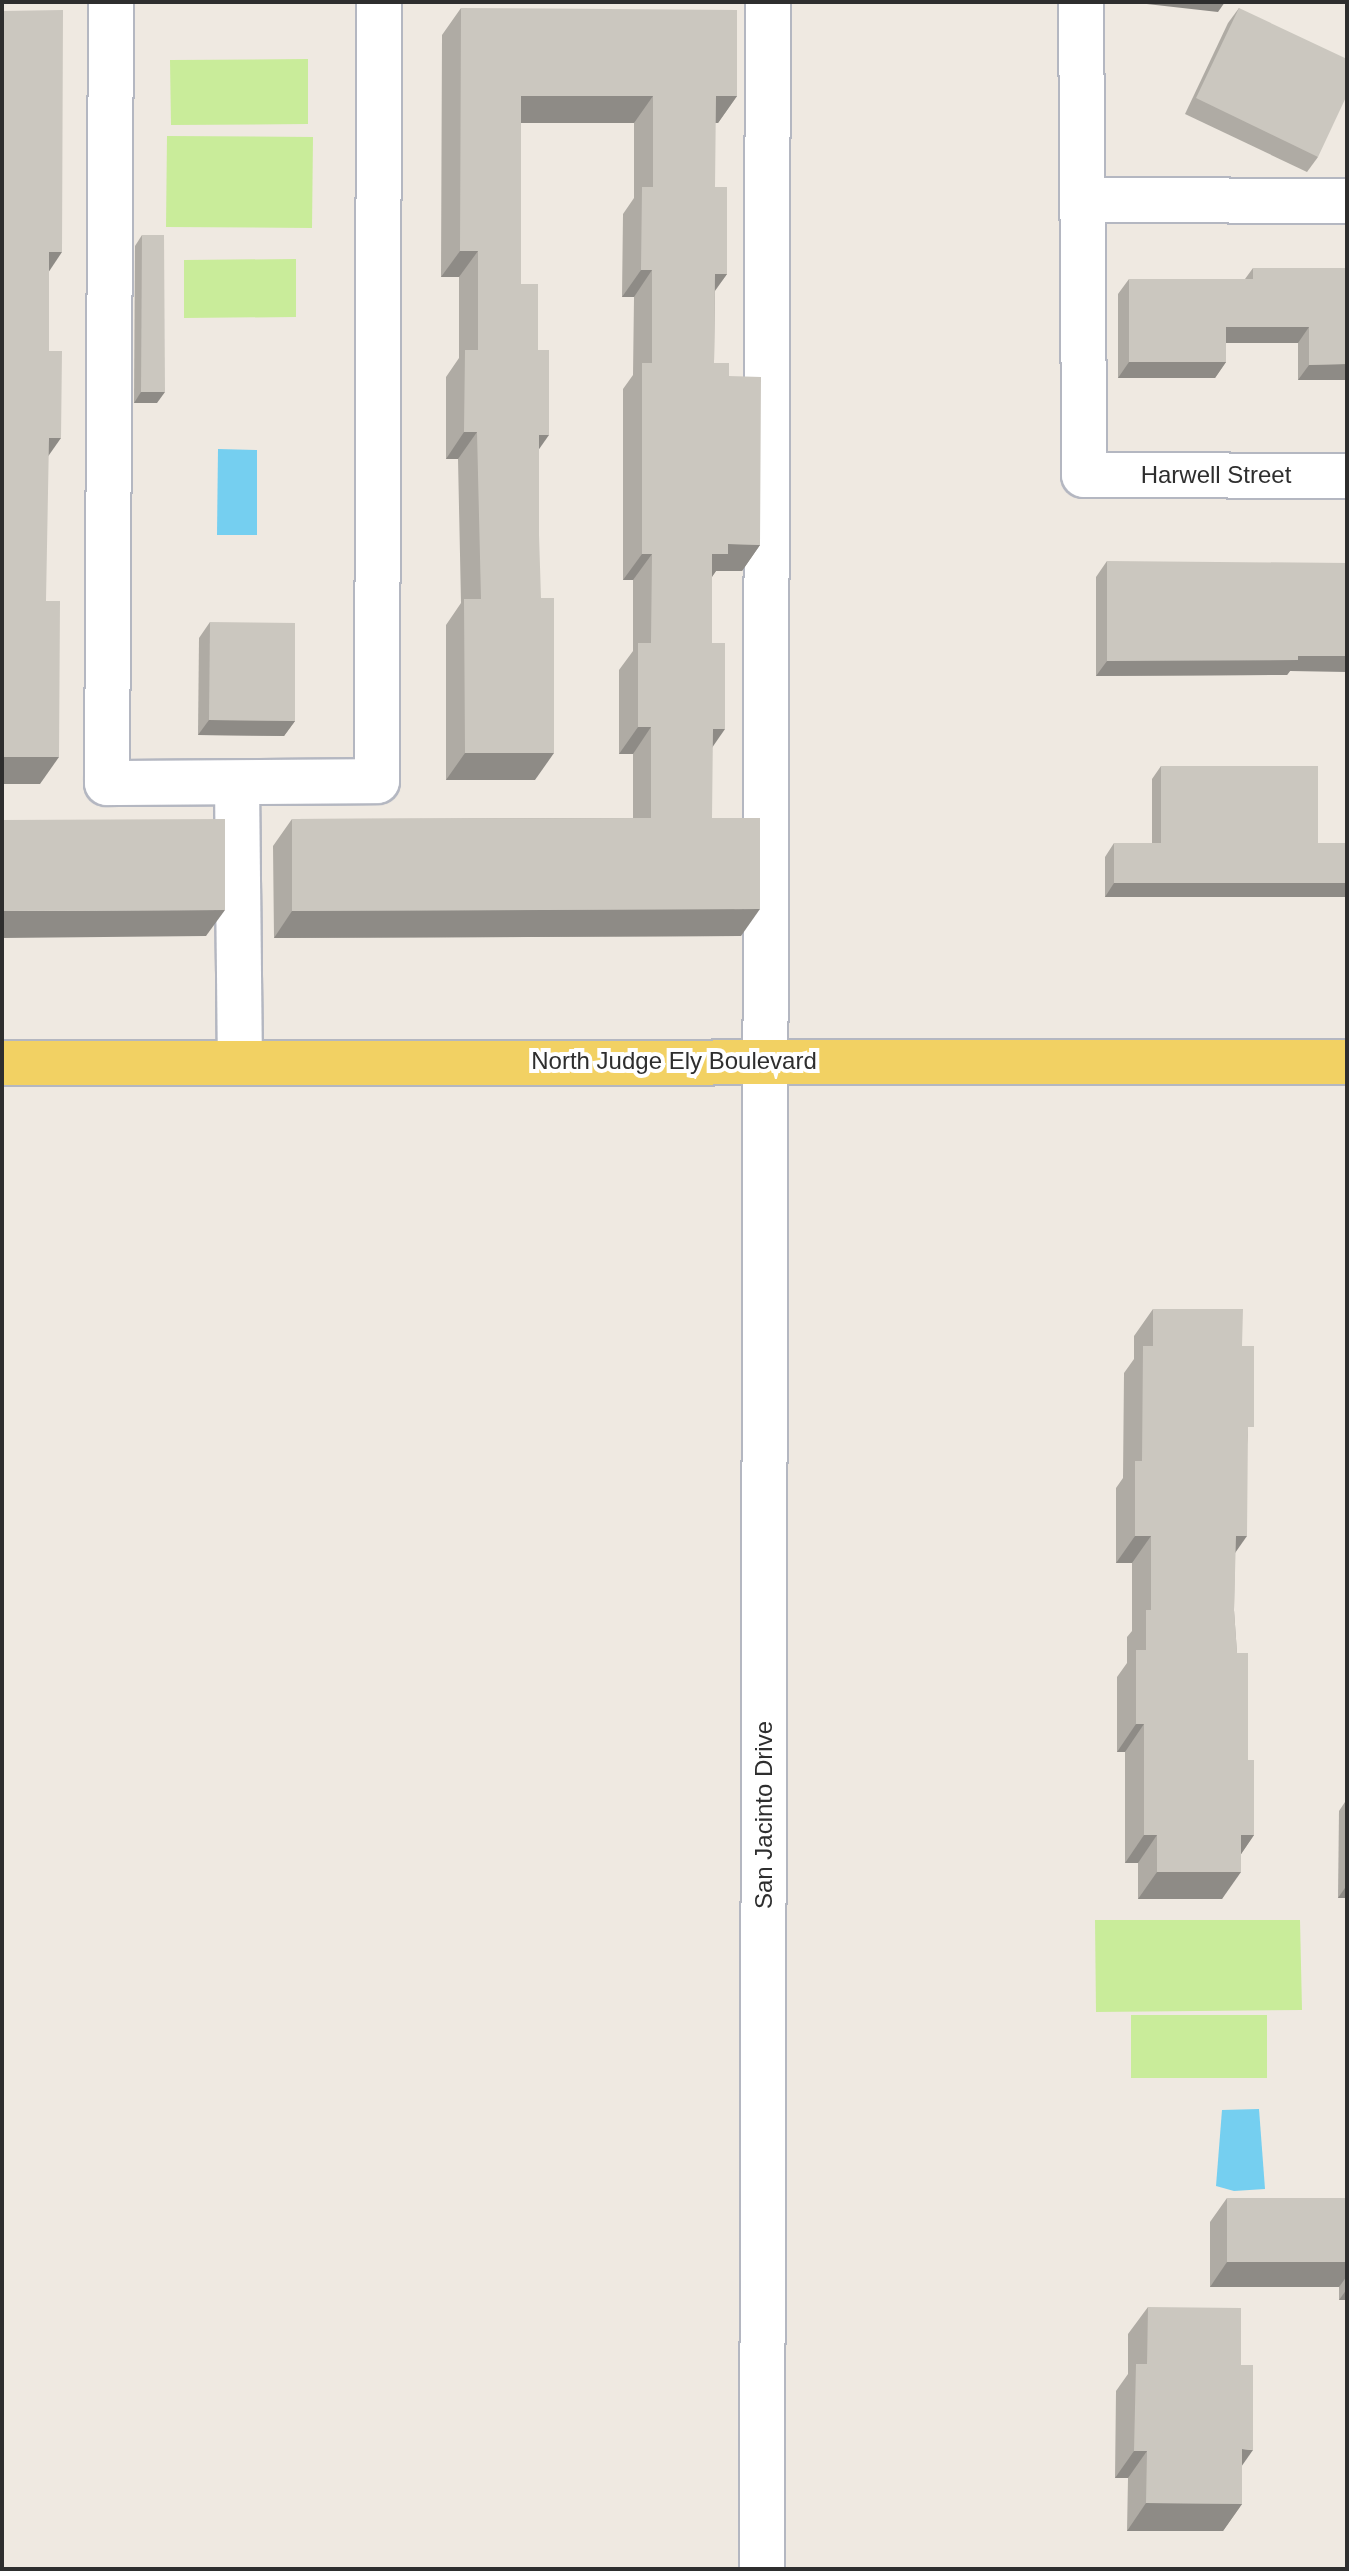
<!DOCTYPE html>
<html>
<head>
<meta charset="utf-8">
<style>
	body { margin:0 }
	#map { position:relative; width:1349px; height:2571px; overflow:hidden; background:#efe9e1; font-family:Arial,sans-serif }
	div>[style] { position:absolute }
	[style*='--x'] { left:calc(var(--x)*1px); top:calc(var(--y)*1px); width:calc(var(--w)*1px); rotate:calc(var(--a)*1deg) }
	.pitch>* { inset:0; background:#c9ec9a }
	.water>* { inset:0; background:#75cff0 }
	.roads { filter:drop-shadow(2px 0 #b4b7c1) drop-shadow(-2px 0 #b4b7c1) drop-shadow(0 2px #b4b7c1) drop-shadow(0 -2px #b4b7c1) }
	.minor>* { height:44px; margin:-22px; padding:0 22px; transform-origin:22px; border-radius:22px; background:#fff }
	.major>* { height:44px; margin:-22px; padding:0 22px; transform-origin:22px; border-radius:22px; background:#f2d163 }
	.wall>* { inset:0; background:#afaba4 }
	.shaded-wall>* { inset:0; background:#8e8b86 }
	.building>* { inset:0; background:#cbc7bf }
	span { translate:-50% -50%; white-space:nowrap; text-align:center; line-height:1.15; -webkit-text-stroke:8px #fff; paint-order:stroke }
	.street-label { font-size:24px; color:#2e2e2e }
	.frame { position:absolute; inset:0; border:4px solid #2e2e2e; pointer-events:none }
</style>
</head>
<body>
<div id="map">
	<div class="pitch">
		<div style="clip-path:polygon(308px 59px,308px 124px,171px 125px,170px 60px)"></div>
		<div style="clip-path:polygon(167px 136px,313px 137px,312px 228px,166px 227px)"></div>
		<div style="clip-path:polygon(296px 259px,296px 317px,184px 318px,184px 260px)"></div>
		<div style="clip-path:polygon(1095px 1920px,1300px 1920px,1302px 2010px,1096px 2012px)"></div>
		<div style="clip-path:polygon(1131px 2015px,1267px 2015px,1267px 2078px,1131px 2078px)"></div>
	</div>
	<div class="water">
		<div style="clip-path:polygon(218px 449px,257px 450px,257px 535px,217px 535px)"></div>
		<div style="clip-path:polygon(1259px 2109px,1265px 2189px,1234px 2191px,1216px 2186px,1222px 2110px)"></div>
	</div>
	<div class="roads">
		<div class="minor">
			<div style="--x:111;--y:2;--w:781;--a:90.29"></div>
			<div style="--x:107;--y:783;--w:270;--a:-0.4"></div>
			<div style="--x:377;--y:781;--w:779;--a:-89.85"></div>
			<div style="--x:1081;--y:2;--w:473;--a:89.6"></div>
			<div style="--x:1084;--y:475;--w:263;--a:0.2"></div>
			<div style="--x:1084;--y:200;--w:263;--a:0.2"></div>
			<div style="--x:237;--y:783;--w:279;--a:89.4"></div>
			<div style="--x:762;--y:2569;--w:2567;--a:-89.87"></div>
		</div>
		<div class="major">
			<div style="--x:2;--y:1063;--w:1345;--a:-0.04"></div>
		</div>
	</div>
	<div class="wall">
		<div style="clip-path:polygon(461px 8px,737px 96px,718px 123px,715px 123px,715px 187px,727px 274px,715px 291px,714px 363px,729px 376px,760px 545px,742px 571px,716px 571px,712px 577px,712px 818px,741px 936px,274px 938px,273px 846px,292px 819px,633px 818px,633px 754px,619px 754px,619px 670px,633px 651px,633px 580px,623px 580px,623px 389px,633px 375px,634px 297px,622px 297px,623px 214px,634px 198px,634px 123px,521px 123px,521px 284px,539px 450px,535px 780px,446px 780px,446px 625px,461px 603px,458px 459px,446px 459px,446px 377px,459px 358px,459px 277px,441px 277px,442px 35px)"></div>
		<div style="clip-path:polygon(1239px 8px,1318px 157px,1307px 172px,1185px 114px,1228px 23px)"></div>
		<div style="clip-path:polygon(142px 235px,157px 403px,134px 403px,135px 246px)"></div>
		<div style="clip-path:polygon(1253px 268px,1347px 268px,1347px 380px,1298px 380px,1298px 343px,1226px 343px,1226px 362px,1215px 378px,1118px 378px,1118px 294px,1129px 279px,1245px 279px)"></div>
		<div style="clip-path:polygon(1107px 561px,1290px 671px,1287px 675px,1096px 676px,1096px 577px)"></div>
		<div style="clip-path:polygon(210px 622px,295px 721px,284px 736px,198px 735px,199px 638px)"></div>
		<div style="clip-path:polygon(1161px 766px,1318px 843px,1347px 897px,1105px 897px,1105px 857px,1114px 843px,1152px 843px,1152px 779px)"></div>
		<div style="clip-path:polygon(1153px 1309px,1242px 1346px,1248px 1435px,1235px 1552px,1234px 1610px,1237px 1653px,1254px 1835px,1241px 1854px,1222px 1899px,1138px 1899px,1138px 1863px,1125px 1863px,1125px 1752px,1117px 1752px,1117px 1677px,1127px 1663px,1127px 1637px,1132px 1631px,1132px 1563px,1116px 1563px,1116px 1488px,1123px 1478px,1124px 1373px,1134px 1359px,1134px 1336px)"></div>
		<div style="clip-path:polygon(1347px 1799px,1347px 1898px,1338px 1898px,1339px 1811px)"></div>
		<div style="clip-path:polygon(1227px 2198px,1347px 2198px,1347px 2300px,1339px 2300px,1339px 2287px,1210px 2287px,1210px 2222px)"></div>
		<div style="clip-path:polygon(1148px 2307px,1242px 2465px,1242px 2504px,1223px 2531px,1127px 2531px,1128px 2478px,1115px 2478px,1116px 2391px,1128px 2374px,1128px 2334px)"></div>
	</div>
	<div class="shaded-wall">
		<div style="clip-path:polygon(1129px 2px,1225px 2px,1218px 12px)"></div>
		<div style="clip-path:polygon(521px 96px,653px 96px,634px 123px,503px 123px)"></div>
		<div style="clip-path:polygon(716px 96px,737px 96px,718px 123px,697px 123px)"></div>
		<div style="clip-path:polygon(460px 251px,478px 251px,459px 277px,441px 277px)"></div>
		<div style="clip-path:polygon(49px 252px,62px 252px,44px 279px)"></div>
		<div style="clip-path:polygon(641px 270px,652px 270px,634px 297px,622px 297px)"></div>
		<div style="clip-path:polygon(715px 274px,727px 274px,708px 300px)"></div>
		<div style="clip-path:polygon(1226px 327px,1309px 327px,1298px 343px,1215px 343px)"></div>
		<div style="clip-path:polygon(1129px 362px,1226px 362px,1215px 378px,1118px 378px)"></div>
		<div style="clip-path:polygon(1347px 364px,1347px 380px,1298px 380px,1309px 365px)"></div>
		<div style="clip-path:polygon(141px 392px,165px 392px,157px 403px,134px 403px)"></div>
		<div style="clip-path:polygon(464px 432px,477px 432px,458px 459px,446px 459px)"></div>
		<div style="clip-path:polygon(539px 435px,549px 435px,530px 462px)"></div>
		<div style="clip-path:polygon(49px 438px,61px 438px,42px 465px)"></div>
		<div style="clip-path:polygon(728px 544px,760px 545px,742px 571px,716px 571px,709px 581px,712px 554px)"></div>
		<div style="clip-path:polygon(642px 554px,652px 554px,633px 580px,623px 580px)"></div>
		<div style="clip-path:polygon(1298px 656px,1347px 656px,1347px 672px,1290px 671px,1287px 675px,1096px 676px,1107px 661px)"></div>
		<div style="clip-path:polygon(209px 720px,295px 721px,284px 736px,198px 735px)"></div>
		<div style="clip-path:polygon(638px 727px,651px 727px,633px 754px,619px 754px)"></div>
		<div style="clip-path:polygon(713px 729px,725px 729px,707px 755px)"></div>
		<div style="clip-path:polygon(465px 753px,554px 753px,535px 780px,446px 780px)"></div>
		<div style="clip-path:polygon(2px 757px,59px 757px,40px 784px,2px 784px)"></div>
		<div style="clip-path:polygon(1114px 883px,1347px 883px,1347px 897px,1105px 897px)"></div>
		<div style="clip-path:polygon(760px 909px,741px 936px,274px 938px,292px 911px)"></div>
		<div style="clip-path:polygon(225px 910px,206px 936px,2px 938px,2px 911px)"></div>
		<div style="clip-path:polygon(1135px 1536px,1151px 1536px,1132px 1563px,1116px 1563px)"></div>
		<div style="clip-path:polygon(1236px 1536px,1247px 1536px,1228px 1563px)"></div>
		<div style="clip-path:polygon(1136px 1724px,1144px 1724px,1125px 1752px,1117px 1752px)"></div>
		<div style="clip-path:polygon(1144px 1835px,1157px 1835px,1138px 1863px,1125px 1863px)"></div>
		<div style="clip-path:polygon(1241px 1835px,1254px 1835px,1235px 1863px)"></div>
		<div style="clip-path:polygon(1157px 1872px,1241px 1872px,1222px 1899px,1138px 1899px)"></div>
		<div style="clip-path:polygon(1347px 1885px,1347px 1898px,1338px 1898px)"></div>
		<div style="clip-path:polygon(1227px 2262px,1347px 2262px,1347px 2276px,1339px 2287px,1210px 2287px)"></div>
		<div style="clip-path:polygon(1347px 2289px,1347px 2300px,1339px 2300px)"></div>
		<div style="clip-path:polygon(1242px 2449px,1253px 2450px,1234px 2477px)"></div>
		<div style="clip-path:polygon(1134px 2451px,1147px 2451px,1128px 2478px,1115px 2478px)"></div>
		<div style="clip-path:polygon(1146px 2503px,1242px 2504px,1223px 2531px,1127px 2531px)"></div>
	</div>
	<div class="building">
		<div style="clip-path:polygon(461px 8px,737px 10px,737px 96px,716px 96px,715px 187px,727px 187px,727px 274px,715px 274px,714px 363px,729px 363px,729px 376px,761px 377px,760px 545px,728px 544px,728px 554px,712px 554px,712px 643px,725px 643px,725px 729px,713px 729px,712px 818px,760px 818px,760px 909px,292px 911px,292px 819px,651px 818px,651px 727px,638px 727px,638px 643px,651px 643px,652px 554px,642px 554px,642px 363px,652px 363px,652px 270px,641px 270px,642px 187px,653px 187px,653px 96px,521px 96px,521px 284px,538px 284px,538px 350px,549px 350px,549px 435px,539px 435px,539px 535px,541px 598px,554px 598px,554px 753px,465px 753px,464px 599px,481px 599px,477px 432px,464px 432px,465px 350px,478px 350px,478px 251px,460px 251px)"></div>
		<div style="clip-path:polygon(1239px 8px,1347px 59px,1347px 95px,1318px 157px,1196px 98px)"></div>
		<div style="clip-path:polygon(63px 10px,62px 252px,49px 252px,49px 351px,62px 351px,61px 438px,49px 438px,46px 601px,60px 601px,59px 757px,2px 757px,2px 11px)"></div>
		<div style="clip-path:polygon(142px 235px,164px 235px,165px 392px,141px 392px)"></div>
		<div style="clip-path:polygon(1253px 268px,1347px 268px,1347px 364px,1309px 365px,1309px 327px,1226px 327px,1226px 362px,1129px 362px,1129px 279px,1253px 279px)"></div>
		<div style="clip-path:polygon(1107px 561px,1347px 563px,1347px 656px,1298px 656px,1298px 660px,1107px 661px)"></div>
		<div style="clip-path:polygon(210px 622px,295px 623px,295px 721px,209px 720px)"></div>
		<div style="clip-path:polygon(1161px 766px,1318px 766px,1318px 843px,1347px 843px,1347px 883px,1114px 883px,1114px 843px,1161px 843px)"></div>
		<div style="clip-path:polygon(225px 819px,225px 910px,2px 911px,2px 820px)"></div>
		<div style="clip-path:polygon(1153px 1309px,1243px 1309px,1242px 1346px,1254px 1346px,1254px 1427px,1248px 1427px,1247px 1536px,1236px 1536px,1234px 1610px,1237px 1653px,1248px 1653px,1248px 1760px,1254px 1760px,1254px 1835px,1241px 1835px,1241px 1872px,1157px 1872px,1157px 1835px,1144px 1835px,1144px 1724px,1136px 1724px,1136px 1650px,1146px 1650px,1146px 1610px,1151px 1610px,1151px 1536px,1135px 1536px,1135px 1461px,1142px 1461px,1143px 1346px,1153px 1346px)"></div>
		<div style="clip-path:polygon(1227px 2198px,1347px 2198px,1347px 2262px,1227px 2262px)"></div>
		<div style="clip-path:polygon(1148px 2307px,1241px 2308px,1241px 2365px,1253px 2365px,1253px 2450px,1242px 2449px,1242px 2504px,1146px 2503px,1147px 2451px,1134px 2451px,1136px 2364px,1147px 2364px)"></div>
	</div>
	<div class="street-label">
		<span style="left:1216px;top:475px">Harwell Street</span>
		<span style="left:674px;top:1061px">North Judge Ely Boulevard</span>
		<span style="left:764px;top:1815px;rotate:-90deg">San Jacinto Drive</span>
	</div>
	<div class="frame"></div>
</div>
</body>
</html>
